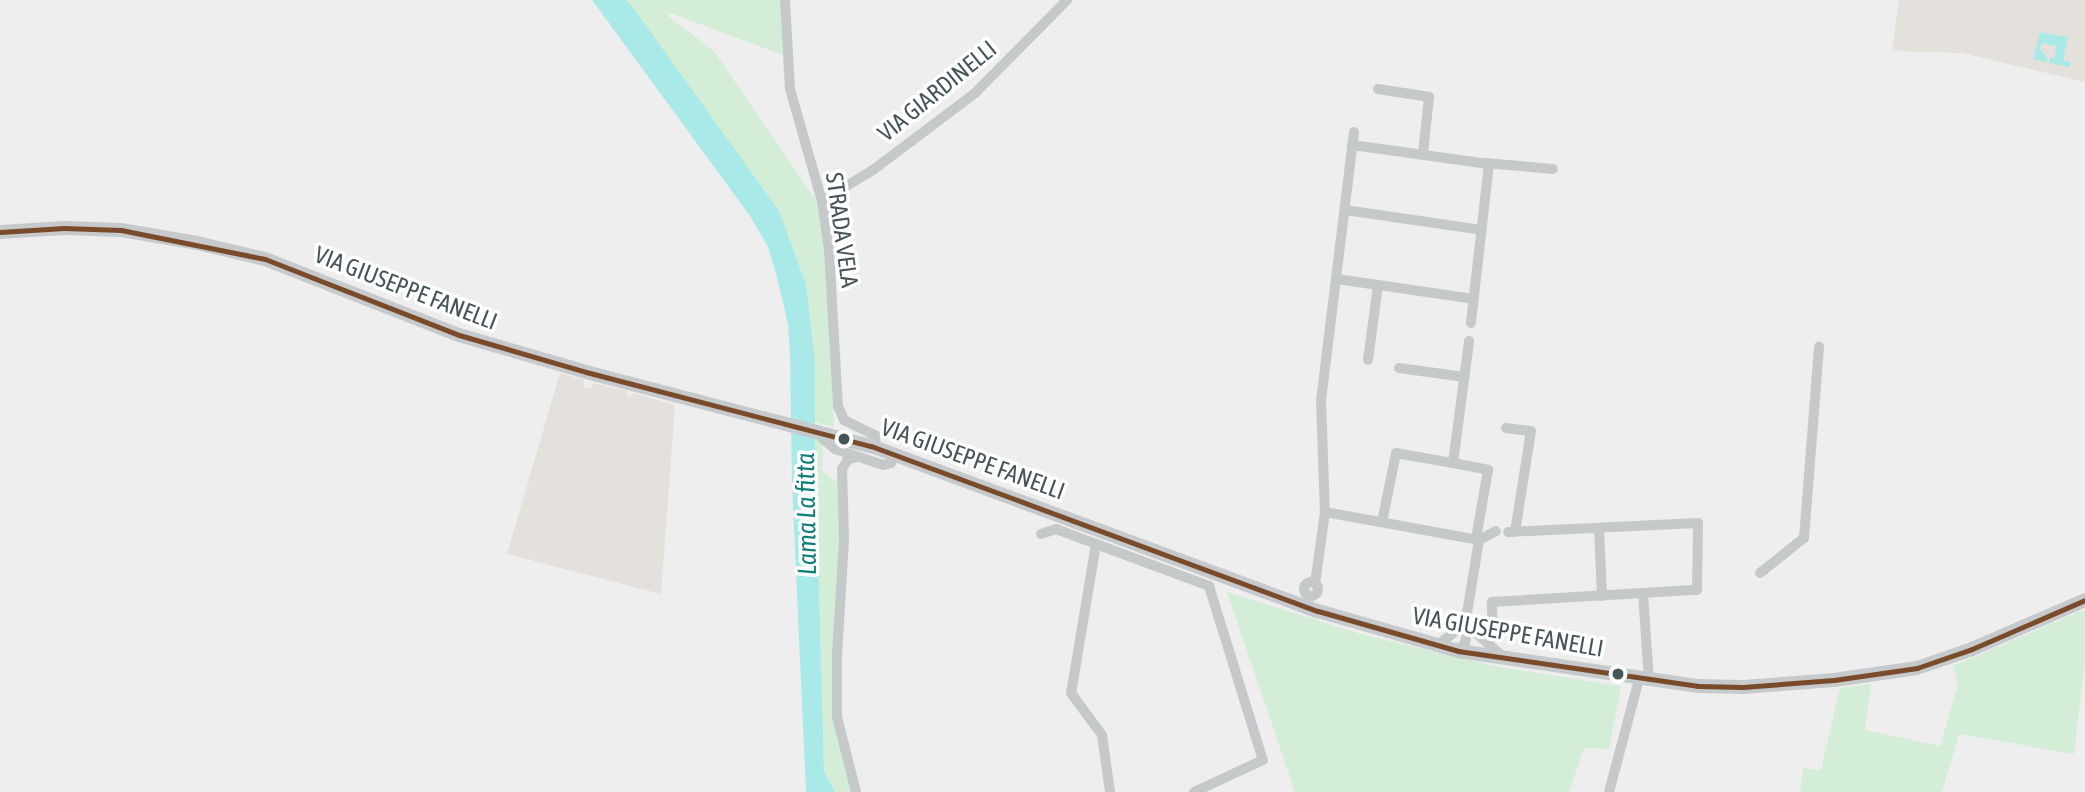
<!DOCTYPE html>
<html>
<head>
<meta charset="utf-8">
<style>
	body { margin:0 }
	#map { position:relative; width:2085px; height:792px; overflow:hidden; background:#efeeee; font-family:"Asap Condensed",sans-serif }
	div>[style] { position:absolute }
	[style*='--x'] { left:calc(var(--x)*1px); top:calc(var(--y)*1px); width:calc(var(--w)*1px); rotate:calc(var(--a)*1deg) }
	.commercial>* { inset:0; background:#e4e0dc }
	.green>* { inset:0; background:#d3edd7 }
	.water>* { inset:0; background:#a9eae8 }
	.minor>* { height:10px; margin:-5px; padding:0 5px; transform-origin:5px; border-radius:5px; background:#c6c9ca }
	.minor>.ring { margin:-5px; padding:0; box-sizing:content-box; background:none; border:10px solid #c6c9ca; border-radius:50% }
	.secondary>* { height:14px; margin:-7px; padding:0 7px; transform-origin:7px; border-radius:7px; background:#c6cacc }
	.bus-1>* { height:5px; margin:-2.5px; padding:0 2.5px; transform-origin:2.5px; border-radius:2.5px; background:#7a4b2a }
	.dots>* { width:19px; height:19px; translate:-50% -50%; box-sizing:border-box; border:4px solid #fff; border-radius:50% }
	span { translate:-50% -50%; white-space:nowrap; text-align:center; line-height:1.15; -webkit-text-stroke:7px #fff; paint-order:stroke }
	.street-label { font-size:24px; color:#46555a }
	.water-label { font-size:26px; color:#117e7c; font-style:italic }
</style>
</head>
<body>
<div id="map">
	<div class="commercial">
		<div style="clip-path:polygon(1899px 0,2085px 0,2085px 82px,1962px 53px,1892px 51px)"></div>
		<div style="clip-path:polygon(560px 373px,584px 380px,583px 387px,591px 389px,594px 383px,627px 391px,627px 396px,631px 397px,633px 393px,675px 405px,661px 594px,507px 554px)"></div>
	</div>
	<div class="green">
		<div style="clip-path:polygon(625px 0,780px 0,783px 55px,670px 13px,668px 16px,714px 51px,817px 202px,825px 254px,834px 427px,815px 422px,815px 361px,806px 284px,789px 238px,752px 178px)"></div>
		<div style="clip-path:polygon(815px 437px,823px 440px,822px 471px,839px 484px,840px 538px,833px 715px,853px 792px,835px 792px,824px 771px)"></div>
		<div style="clip-path:polygon(1227px 592px,1364px 635px,1498px 667px,1621px 686px,1609px 749px,1584px 748px,1569px 792px,1295px 792px)"></div>
		<div style="clip-path:polygon(2081px 611px,2085px 611px,2085px 659px,2074px 754px,1959px 734px,1942px 792px,1800px 792px,1803px 768px,1821px 770px,1840px 688px,1871px 684px,1865px 730px,1940px 746px,1958px 685px,1953px 666px)"></div>
	</div>
	<div class="water">
		<div style="clip-path:polygon(592px 0,626px 0,634px 9px,779px 211px,806px 284px,815px 361px,815px 441px,824px 771px,835px 792px,806px 792px,792px 484px,790px 354px,788px 324px,776px 274px,768px 247px,750px 216px)"></div>
		<div style="clip-path:polygon(2040px 32px,2068px 37px,2063px 61px,2070px 61px,2070px 67px,2049px 63px,2050px 58px,2055px 58px,2056px 46px,2042px 43px,2040px 49px,2047px 57px,2046px 62px,2033px 59px)"></div>
	</div>
	<div class="minor">
		<div style="--x:785;--y:0;--w:89;--a:86.8"></div>
		<div style="--x:790;--y:89;--w:116;--a:74.1"></div>
		<div style="--x:822;--y:201;--w:49;--a:81.9"></div>
		<div style="--x:829;--y:250;--w:156;--a:86.7"></div>
		<div style="--x:838;--y:406;--w:15;--a:67"></div>
		<div style="--x:844;--y:420;--w:34;--a:26"></div>
		<div style="--x:875;--y:435;--w:13;--a:86"></div>
		<div style="--x:1378;--y:89;--w:52;--a:8.9"></div>
		<div style="--x:1429;--y:97;--w:57;--a:96"></div>
		<div style="--x:1354;--y:132;--w:270;--a:97"></div>
		<div style="--x:1321;--y:400;--w:112;--a:88"></div>
		<div style="--x:1325;--y:512;--w:157;--a:10.3"></div>
		<div style="--x:1479;--y:540;--w:19;--a:-28"></div>
		<div style="--x:1352;--y:145;--w:138;--a:7.9"></div>
		<div style="--x:1489;--y:164;--w:160;--a:96.5"></div>
		<div style="--x:1485;--y:163;--w:68;--a:5"></div>
		<div style="--x:822;--y:201;--w:60;--a:-31.3"></div>
		<div style="--x:873;--y:170;--w:128;--a:-37"></div>
		<div style="--x:975;--y:93;--w:131;--a:-45.3"></div>
		<div style="--x:1345;--y:210;--w:138;--a:8.3"></div>
		<div style="--x:1337;--y:279;--w:138;--a:8.3"></div>
		<div style="--x:1368;--y:360;--w:76;--a:-82.4"></div>
		<div style="--x:1399;--y:368;--w:66;--a:7.9"></div>
		<div style="--x:1506;--y:428;--w:25;--a:7"></div>
		<div style="--x:1531;--y:431;--w:102;--a:99"></div>
		<div style="--x:822;--y:438;--w:17;--a:40"></div>
		<div style="--x:835;--y:449;--w:51;--a:18.4"></div>
		<div style="--x:883;--y:465;--w:8;--a:-14"></div>
		<div style="--x:891;--y:463;--w:9;--a:-63"></div>
		<div style="--x:1453;--y:463;--w:123;--a:-82.5"></div>
		<div style="--x:1382;--y:522;--w:70;--a:-78.5"></div>
		<div style="--x:1396;--y:453;--w:58;--a:10"></div>
		<div style="--x:1453;--y:463;--w:36;--a:11"></div>
		<div style="--x:1488;--y:470;--w:70;--a:99.9"></div>
		<div style="--x:1599;--y:529;--w:67;--a:87.4"></div>
		<div style="--x:1041;--y:534;--w:16;--a:-18"></div>
		<div style="--x:1056;--y:529;--w:43;--a:20.6"></div>
		<div style="--x:1096;--y:544;--w:151;--a:99.5"></div>
		<div style="--x:1071;--y:693;--w:52;--a:53.6"></div>
		<div style="--x:1102;--y:735;--w:58;--a:82"></div>
		<div style="--x:1479;--y:540;--w:74;--a:99.3"></div>
		<div style="--x:1467;--y:613;--w:13;--a:86"></div>
		<div style="--x:1468;--y:626;--w:44;--a:41.3"></div>
		<div style="--x:1096;--y:544;--w:121;--a:20.4"></div>
		<div style="--x:1209;--y:586;--w:182;--a:72.8"></div>
		<div style="--x:1263;--y:760;--w:76;--a:155.1"></div>
		<div style="--x:1760;--y:573;--w:56;--a:-38.5"></div>
		<div style="--x:1804;--y:538;--w:192;--a:-85.5"></div>
		<div class="ring" style="left:1304px;top:582px;width:4px;height:4px"></div>
		<div style="--x:1315;--y:584;--w:73;--a:-82.1"></div>
		<div style="--x:1643;--y:593;--w:87;--a:86.1"></div>
		<div style="--x:1493;--y:637;--w:35;--a:-92"></div>
		<div style="--x:1492;--y:602;--w:205;--a:-3.4"></div>
		<div style="--x:1697;--y:590;--w:67;--a:-89.1"></div>
		<div style="--x:1698;--y:523;--w:190;--a:177.3"></div>
		<div style="--x:1437;--y:645;--w:26;--a:-36"></div>
		<div style="--x:1458;--y:630;--w:18;--a:-63"></div>
		<div style="--x:1458;--y:651;--w:11;--a:-49"></div>
		<div style="--x:1465;--y:643;--w:17;--a:-80"></div>
		<div style="--x:856;--y:792;--w:77;--a:-104.2"></div>
		<div style="--x:837;--y:717;--w:62;--a:-90"></div>
		<div style="--x:837;--y:655;--w:116;--a:-86.5"></div>
		<div style="--x:844;--y:539;--w:70;--a:-91.6"></div>
		<div style="--x:842;--y:469;--w:12;--a:-59"></div>
		<div style="--x:848;--y:459;--w:10;--a:-11"></div>
		<div style="--x:1609;--y:792;--w:117;--a:-75.1"></div>
	</div>
	<div class="secondary">
		<div style="--x:0;--y:232;--w:64;--a:-3.6"></div>
		<div style="--x:64;--y:228;--w:57;--a:2"></div>
		<div style="--x:121;--y:230;--w:77;--a:9.7"></div>
		<div style="--x:197;--y:243;--w:70;--a:13.2"></div>
		<div style="--x:265;--y:259;--w:208;--a:21.4"></div>
		<div style="--x:459;--y:335;--w:132;--a:16.2"></div>
		<div style="--x:586;--y:372;--w:294;--a:14.6"></div>
		<div style="--x:871;--y:446;--w:476;--a:20.3"></div>
		<div style="--x:1318;--y:611;--w:146;--a:15.9"></div>
		<div style="--x:1458;--y:651;--w:243;--a:8.3"></div>
		<div style="--x:1698;--y:686;--w:45;--a:1.3"></div>
		<div style="--x:1743;--y:687;--w:91;--a:-4.4"></div>
		<div style="--x:1834;--y:680;--w:84;--a:-8.2"></div>
		<div style="--x:1917;--y:668;--w:58;--a:-19.1"></div>
		<div style="--x:1972;--y:649;--w:123;--a:-23.4"></div>
	</div>
	<div class="bus-1">
		<div style="--x:0;--y:232;--w:64;--a:-3.6"></div>
		<div style="--x:64;--y:228;--w:57;--a:2"></div>
		<div style="--x:121;--y:230;--w:147;--a:11.4"></div>
		<div style="--x:265;--y:259;--w:208;--a:21.4"></div>
		<div style="--x:459;--y:335;--w:132;--a:16.2"></div>
		<div style="--x:586;--y:372;--w:294;--a:14.6"></div>
		<div style="--x:871;--y:446;--w:476;--a:20.3"></div>
		<div style="--x:1318;--y:611;--w:146;--a:15.9"></div>
		<div style="--x:1458;--y:651;--w:243;--a:8.3"></div>
		<div style="--x:1698;--y:686;--w:45;--a:1.3"></div>
		<div style="--x:1743;--y:687;--w:91;--a:-4.4"></div>
		<div style="--x:1834;--y:680;--w:84;--a:-8.2"></div>
		<div style="--x:1917;--y:668;--w:58;--a:-19.1"></div>
		<div style="--x:1972;--y:649;--w:123;--a:-23.4"></div>
	</div>
	<div class="dots">
		<div style="left:844px;top:439px;background:#46555a"></div>
		<div style="left:1618px;top:674px;background:#46555a"></div>
	</div>
	<div class="street-label">
		<span style="left:937px;top:91px;rotate:-39deg">VIA GIARDINELLI</span>
		<span style="left:842px;top:230px;rotate:82deg">STRADA VELA</span>
		<span style="left:406px;top:288px;rotate:21deg">VIA GIUSEPPE FANELLI</span>
		<span style="left:973px;top:459px;rotate:20deg">VIA GIUSEPPE FANELLI</span>
		<span style="left:1508px;top:632px;rotate:10deg">VIA GIUSEPPE FANELLI</span>
	</div>
	<div class="water-label">
		<span style="left:807px;top:514px;rotate:-91deg">Lama La fitta</span>
	</div>
</div>
</body>
</html>
